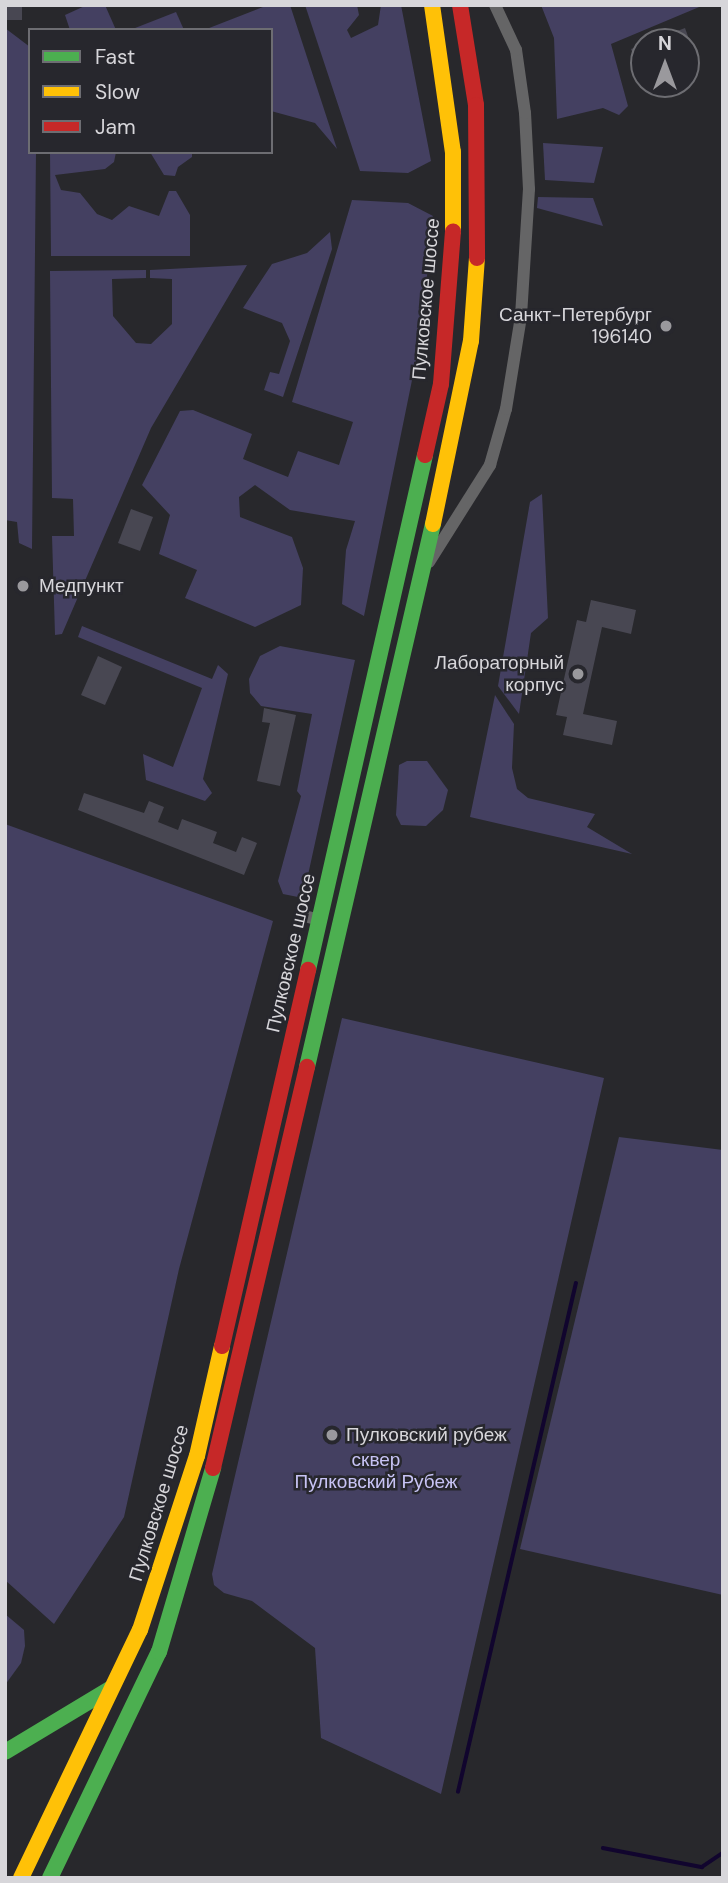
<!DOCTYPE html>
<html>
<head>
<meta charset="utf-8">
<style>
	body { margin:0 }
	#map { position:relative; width:728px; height:1883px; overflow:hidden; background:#28282c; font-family:"DM Sans",sans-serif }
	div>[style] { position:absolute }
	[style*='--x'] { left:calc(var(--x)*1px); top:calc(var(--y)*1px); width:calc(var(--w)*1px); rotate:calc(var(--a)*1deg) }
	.green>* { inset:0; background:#444061 }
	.stream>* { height:3.5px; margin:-1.75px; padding:0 1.75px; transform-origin:1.75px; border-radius:1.75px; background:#11052e }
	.building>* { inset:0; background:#484752 }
	.street>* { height:12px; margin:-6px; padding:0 6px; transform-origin:6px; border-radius:6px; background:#656566 }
	.fast>* { height:16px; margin:-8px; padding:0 8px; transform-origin:8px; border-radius:8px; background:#4caf50 }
	.slow>* { height:16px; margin:-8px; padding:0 8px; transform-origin:8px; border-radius:8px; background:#ffc107 }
	.jam>* { height:16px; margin:-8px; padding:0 8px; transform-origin:8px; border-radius:8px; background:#c62828 }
	.dots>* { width:19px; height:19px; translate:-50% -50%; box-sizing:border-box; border:4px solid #27272d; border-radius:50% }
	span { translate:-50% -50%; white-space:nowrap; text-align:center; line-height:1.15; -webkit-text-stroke:5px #27272d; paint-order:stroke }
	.street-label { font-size:19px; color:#d7d6da }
	.poi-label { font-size:19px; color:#d7d6da }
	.right { translate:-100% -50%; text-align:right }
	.left { translate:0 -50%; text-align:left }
	.park-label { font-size:19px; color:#c7c3f4 }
	.frame { position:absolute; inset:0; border:7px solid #d7d6da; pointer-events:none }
	.legend { position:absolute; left:28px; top:28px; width:245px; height:126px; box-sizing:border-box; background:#27272d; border:2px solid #6d6d72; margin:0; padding:9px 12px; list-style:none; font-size:21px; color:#d7d6da }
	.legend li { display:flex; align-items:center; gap:14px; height:35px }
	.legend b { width:35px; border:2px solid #6d6d72 }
	.north { position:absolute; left:630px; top:28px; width:70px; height:70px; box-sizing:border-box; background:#27272d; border:2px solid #6d6d72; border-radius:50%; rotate:0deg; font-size:19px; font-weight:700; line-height:28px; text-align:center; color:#d7d6da }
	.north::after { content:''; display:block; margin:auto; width:24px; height:32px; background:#9a999d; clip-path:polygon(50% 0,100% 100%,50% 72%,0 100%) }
</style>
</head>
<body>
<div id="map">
	<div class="green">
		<div style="clip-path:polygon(87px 5px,105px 5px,116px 30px,70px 30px,65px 15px)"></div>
		<div style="clip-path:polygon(268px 5px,290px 5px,337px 149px,315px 123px,271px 111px,271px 30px,204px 30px)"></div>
		<div style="clip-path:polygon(305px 5px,357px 5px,359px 15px,347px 30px,351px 38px,378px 25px,381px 5px,401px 5px,431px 161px,408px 173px,360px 171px)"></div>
		<div style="clip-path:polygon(541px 5px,704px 5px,611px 44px,628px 106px,619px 115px,603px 108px,557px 119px,554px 38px)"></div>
		<div style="clip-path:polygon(176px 12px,184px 30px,130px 30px)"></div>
		<div style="clip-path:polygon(5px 28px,30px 47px,30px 152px,36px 152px,32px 549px,19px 543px,17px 522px,5px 520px)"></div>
		<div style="clip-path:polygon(543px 143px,603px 147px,594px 183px,545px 180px)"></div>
		<div style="clip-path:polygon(50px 152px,116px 152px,114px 162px,105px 169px,55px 175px,61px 190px,80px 193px,97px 214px,112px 220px,129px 206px,159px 216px,169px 191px,176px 191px,190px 215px,190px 256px,51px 256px)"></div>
		<div style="clip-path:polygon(150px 152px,192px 152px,192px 157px,178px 167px,175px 176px,164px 175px)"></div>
		<div style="clip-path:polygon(538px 197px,593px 198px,603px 226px,537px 208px)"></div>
		<div style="clip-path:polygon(352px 200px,408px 203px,433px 216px,421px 336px,364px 616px,342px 604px,346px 550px,355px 521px,290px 510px,255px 485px,239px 497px,240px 517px,292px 537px,303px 568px,301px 605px,255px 627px,185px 598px,197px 570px,159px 554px,170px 515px,142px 485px,180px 411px,193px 410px,252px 434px,243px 459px,288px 477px,298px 451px,339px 465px,353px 422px,292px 402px)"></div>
		<div style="clip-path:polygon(330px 232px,332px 249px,283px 397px,264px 390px,270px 372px,279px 374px,290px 341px,282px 323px,243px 308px,272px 264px,307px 253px)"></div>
		<div style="clip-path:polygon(247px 265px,151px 428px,62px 634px,55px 635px,52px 536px,74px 536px,73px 499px,52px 498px,50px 271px,146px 270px,146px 278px,112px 279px,113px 316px,136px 343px,151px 344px,172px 324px,172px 279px,150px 278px,150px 270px)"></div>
		<div style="clip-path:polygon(542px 494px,548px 618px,531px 633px,519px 714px,498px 686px,530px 502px)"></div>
		<div style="clip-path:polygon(82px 626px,212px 679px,218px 665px,228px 674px,203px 779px,212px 793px,205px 801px,146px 780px,143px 754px,173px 767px,202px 688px,78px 637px)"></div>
		<div style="clip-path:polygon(280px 646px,355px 660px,303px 898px,283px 894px,278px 881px,301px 796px,297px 791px,312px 714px,261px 706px,250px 693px,249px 679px,260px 656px)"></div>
		<div style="clip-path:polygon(495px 695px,514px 724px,512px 768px,517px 789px,528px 798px,595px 814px,587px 827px,632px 854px,470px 817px)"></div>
		<div style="clip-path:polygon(407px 761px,427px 761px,448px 790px,443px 810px,426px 826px,401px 825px,396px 815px,399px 765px)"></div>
		<div style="clip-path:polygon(5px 824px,273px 921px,179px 1269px,124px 1517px,54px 1624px,5px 1580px)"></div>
		<div style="clip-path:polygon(342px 1018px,604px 1078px,441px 1794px,321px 1738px,315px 1648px,252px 1601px,224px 1593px,214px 1585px,212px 1574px)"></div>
		<div style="clip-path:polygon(619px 1137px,723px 1150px,723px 1595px,520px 1549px)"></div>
		<div style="clip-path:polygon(5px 1614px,24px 1630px,25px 1646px,21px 1663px,5px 1685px)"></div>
	</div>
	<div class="stream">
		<div style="--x:458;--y:1792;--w:522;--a:-76.95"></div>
		<div style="--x:603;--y:1848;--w:101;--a:10.9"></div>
		<div style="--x:702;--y:1867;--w:25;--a:-34"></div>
	</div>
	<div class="building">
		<div style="clip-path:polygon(5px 5px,22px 5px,22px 20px,5px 20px)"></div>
		<div style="clip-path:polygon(685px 28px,690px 42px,651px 42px,651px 41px)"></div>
		<div style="clip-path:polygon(644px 44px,644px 80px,643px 80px,631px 49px)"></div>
		<div style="clip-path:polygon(131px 509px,153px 517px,140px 551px,118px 543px)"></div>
		<div style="clip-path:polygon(591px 600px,636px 610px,631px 634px,602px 627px,583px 714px,617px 721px,612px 745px,563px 735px,567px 717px,556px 715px,577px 620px,586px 622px)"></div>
		<div style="clip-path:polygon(98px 656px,122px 667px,105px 705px,81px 695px)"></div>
		<div style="clip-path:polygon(264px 708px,296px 715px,280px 786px,257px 781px,270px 723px,262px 722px)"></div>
		<div style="clip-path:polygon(84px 793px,144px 813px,149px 801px,164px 807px,158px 822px,178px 830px,182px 819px,217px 832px,213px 843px,236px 852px,242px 837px,257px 843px,244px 875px,78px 810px)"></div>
	</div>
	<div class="street">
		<div style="--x:429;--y:562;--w:115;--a:-57.8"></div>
		<div style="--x:490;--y:465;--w:58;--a:-74.1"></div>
		<div style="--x:506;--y:409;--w:94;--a:-80.8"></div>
		<div style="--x:521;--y:316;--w:127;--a:-86.4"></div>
		<div style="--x:529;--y:189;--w:76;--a:-93"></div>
		<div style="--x:525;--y:113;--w:64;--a:-98.1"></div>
		<div style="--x:516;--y:50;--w:50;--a:-115"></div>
		<div style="--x:301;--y:915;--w:20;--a:15"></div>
	</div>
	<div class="fast">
		<div style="--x:308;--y:970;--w:528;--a:-77.2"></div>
		<div style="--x:307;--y:1067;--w:557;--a:-76.94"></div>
		<div style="--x:5;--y:1752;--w:122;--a:-31"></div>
		<div style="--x:50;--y:1878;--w:251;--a:-64.3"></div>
		<div style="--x:159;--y:1652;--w:192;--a:-73.6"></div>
	</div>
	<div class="slow">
		<div style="--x:432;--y:5;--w:148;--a:81.9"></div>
		<div style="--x:453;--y:152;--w:79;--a:90"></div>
		<div style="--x:433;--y:524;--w:187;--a:-78.3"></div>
		<div style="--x:471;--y:341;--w:83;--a:-85.9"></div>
		<div style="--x:21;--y:1878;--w:275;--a:-64.4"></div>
		<div style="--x:140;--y:1630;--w:183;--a:-71.9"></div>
		<div style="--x:197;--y:1456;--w:113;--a:-77.2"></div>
	</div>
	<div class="jam">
		<div style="--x:460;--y:5;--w:101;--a:80.9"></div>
		<div style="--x:476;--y:105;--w:153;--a:89.6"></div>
		<div style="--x:425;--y:455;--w:73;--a:-77.3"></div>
		<div style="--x:441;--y:384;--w:153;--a:-85.5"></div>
		<div style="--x:222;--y:1346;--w:386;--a:-77.1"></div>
		<div style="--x:213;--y:1468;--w:412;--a:-76.8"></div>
	</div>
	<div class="dots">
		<div style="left:666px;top:326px;background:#9a999d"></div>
		<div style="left:23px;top:586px;background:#9a999d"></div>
		<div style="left:578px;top:674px;background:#9a999d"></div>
		<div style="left:332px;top:1435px;background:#9a999d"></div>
	</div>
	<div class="street-label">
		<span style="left:426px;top:299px;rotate:-85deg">Пулковское шоссе</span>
		<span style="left:291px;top:953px;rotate:-77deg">Пулковское шоссе</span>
		<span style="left:159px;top:1503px;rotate:-73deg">Пулковское шоссе</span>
	</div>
	<div class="poi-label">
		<span class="right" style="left:652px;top:326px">Санкт-Петербург<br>196140</span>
		<span class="left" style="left:39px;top:586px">Медпункт</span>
		<span class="right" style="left:564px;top:674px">Лабораторный<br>корпус</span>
		<span class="left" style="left:346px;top:1435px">Пулковский рубеж</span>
	</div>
	<div class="park-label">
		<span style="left:376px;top:1471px">сквер<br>Пулковский Рубеж</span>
	</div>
	<div class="frame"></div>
	<ul class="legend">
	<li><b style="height:9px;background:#4caf50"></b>Fast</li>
	<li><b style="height:9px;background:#ffc107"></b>Slow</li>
	<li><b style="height:9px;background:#c62828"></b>Jam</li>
	</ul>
	<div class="north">N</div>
</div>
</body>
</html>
